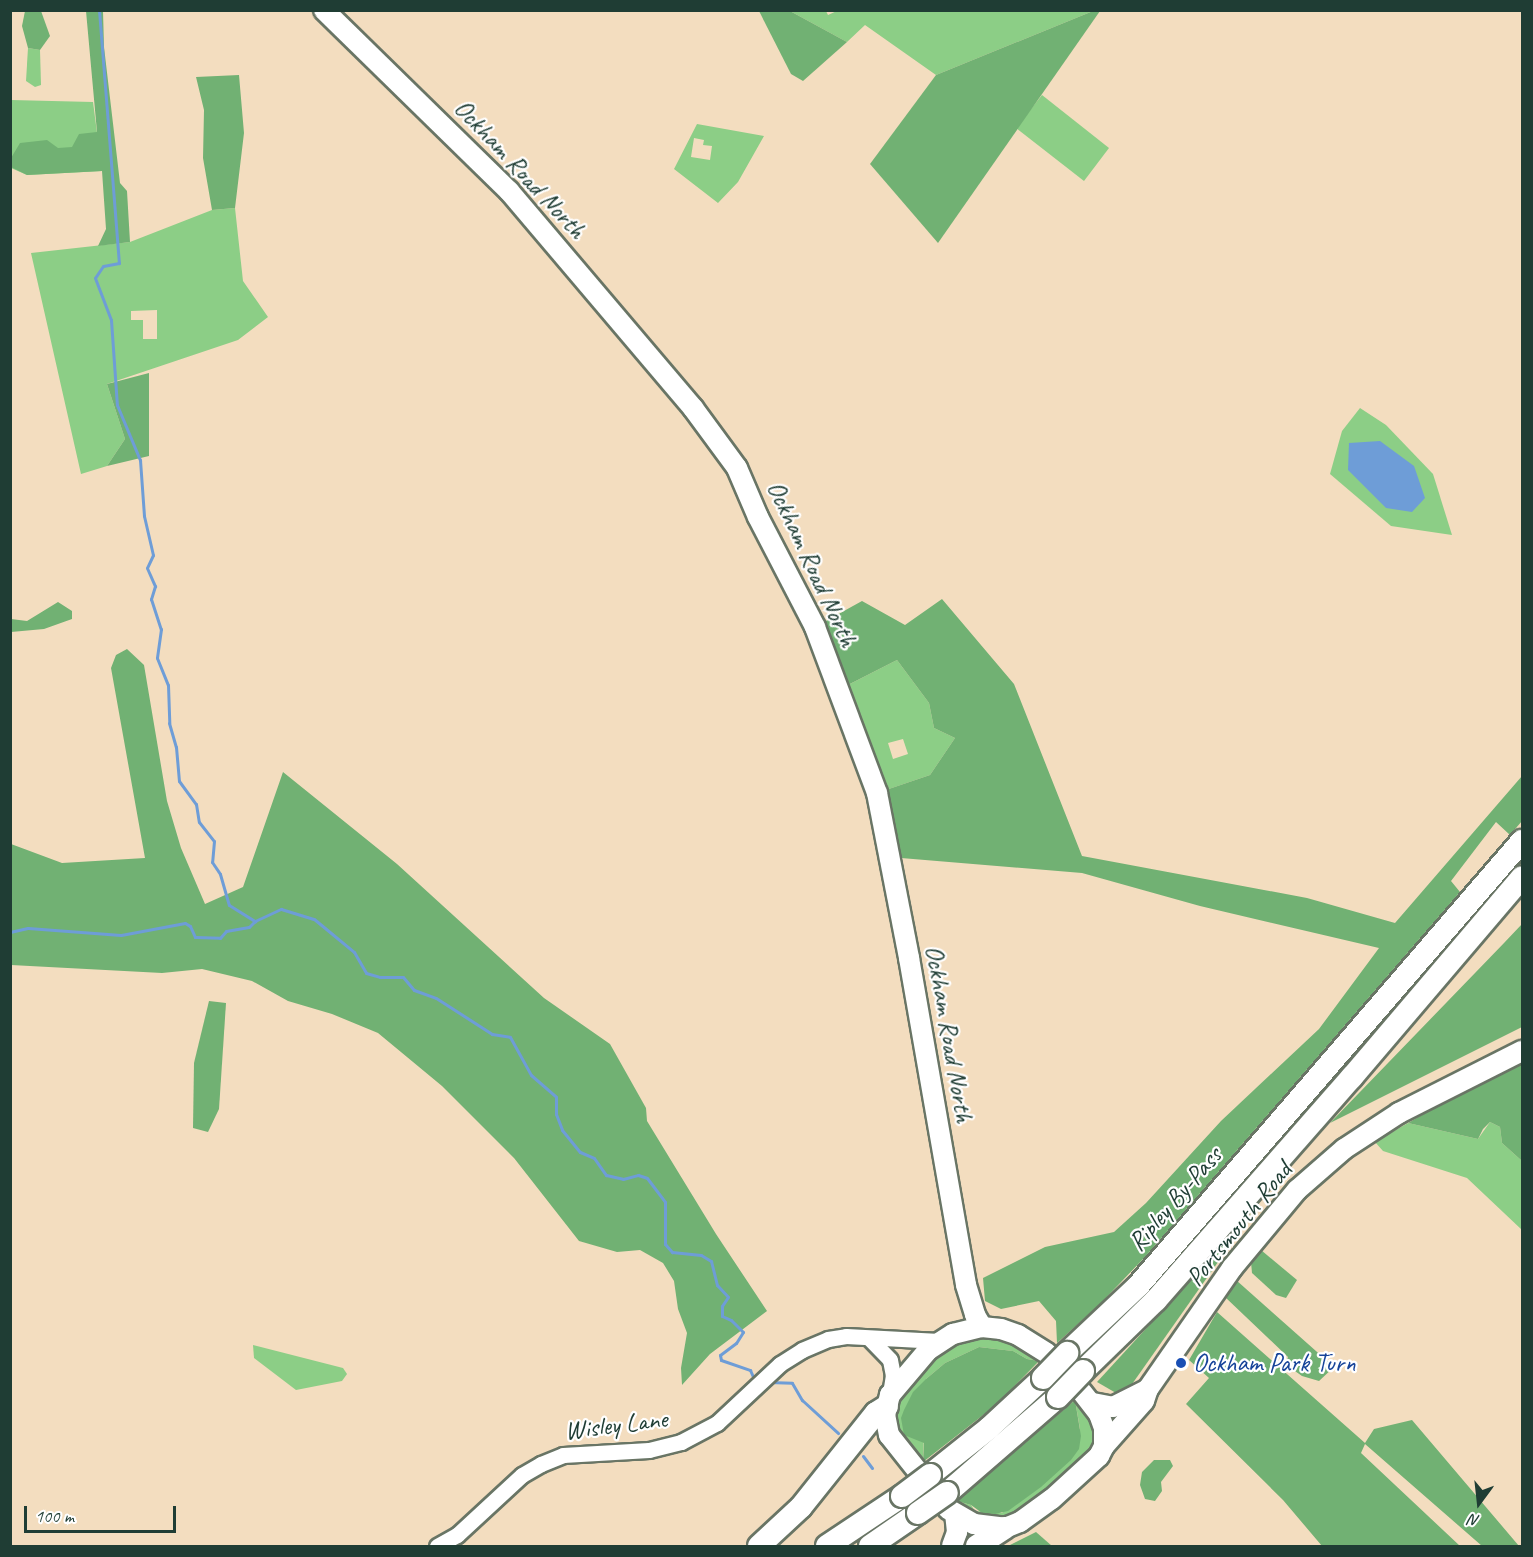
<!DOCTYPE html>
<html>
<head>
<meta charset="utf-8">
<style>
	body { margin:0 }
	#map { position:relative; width:1533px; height:1557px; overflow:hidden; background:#f3ddbf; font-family:Caveat,sans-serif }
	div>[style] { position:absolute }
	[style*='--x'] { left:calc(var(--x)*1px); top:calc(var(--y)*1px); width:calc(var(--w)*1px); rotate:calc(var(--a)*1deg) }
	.green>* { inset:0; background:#8cce86 }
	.forest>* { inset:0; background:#71b173 }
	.water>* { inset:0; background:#6e9dd7 }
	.stream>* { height:3px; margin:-1.5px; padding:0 1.5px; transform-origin:1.5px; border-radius:1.5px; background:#6e9dd7 }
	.roads { filter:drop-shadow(2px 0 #697565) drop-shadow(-2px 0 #697565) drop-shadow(0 2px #697565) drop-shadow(0 -2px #697565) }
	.minor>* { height:15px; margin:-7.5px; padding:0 7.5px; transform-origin:7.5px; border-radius:7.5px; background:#fff }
	.major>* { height:20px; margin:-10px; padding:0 10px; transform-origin:10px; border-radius:10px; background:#fff }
	.highway>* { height:22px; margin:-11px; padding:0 11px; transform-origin:11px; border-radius:11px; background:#fff }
	.bridges { filter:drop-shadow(2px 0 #697565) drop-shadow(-2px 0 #697565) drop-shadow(0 2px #697565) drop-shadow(0 -2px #697565) }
	.highway-bridge>* { height:22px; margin:-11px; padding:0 11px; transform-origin:11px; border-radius:11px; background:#fff }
	.dots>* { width:16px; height:16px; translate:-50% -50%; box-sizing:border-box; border:3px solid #fff; border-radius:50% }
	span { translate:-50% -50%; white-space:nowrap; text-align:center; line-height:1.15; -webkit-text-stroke:4.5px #fff; paint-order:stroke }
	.street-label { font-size:26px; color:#1f3d34 }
	.transit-label { font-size:26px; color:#164399 }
	.left { translate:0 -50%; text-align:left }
	.frame { position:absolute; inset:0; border:12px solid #1f3d34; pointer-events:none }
	.north { position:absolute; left:1449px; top:1473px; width:60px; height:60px; -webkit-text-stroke:4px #fff; paint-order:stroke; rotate:195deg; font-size:16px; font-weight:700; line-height:24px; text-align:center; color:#1f3d34 }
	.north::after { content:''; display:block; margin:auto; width:21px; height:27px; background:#1f3d34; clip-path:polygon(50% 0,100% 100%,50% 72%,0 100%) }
	.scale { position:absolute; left:24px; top:1506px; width:152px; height:27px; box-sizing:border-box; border:3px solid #1f3d34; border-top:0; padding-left:8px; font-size:18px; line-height:21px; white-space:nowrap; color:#1f3d34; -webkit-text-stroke:4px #fff; paint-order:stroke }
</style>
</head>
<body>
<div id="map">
	<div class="green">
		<div style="clip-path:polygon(839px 10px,1093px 11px,936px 75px,865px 25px,847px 42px,790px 11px,826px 11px,828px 15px)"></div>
		<div style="clip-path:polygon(28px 48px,40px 50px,41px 85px,35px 87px,26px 81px)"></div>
		<div style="clip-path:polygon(1042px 95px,1109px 148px,1084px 181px,1016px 128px)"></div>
		<div style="clip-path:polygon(11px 100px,93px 102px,102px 171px,27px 175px,11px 168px)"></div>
		<div style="clip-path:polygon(evenodd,697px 124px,764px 136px,738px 182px,718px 203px,674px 169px,697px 124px,694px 138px,704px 140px,703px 145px,712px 146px,710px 160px,691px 157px,694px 138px)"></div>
		<div style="clip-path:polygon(evenodd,235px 208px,243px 281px,268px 317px,238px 340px,107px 384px,125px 439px,107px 466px,81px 474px,31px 253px,130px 242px,212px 210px,235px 208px,157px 310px,157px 339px,143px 339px,143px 320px,131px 320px,131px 311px,157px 310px)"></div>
		<div style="clip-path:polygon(1360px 408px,1386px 425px,1433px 474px,1452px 535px,1391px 526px,1330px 474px,1342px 431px)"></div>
		<div style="clip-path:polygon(evenodd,897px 660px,929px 703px,934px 728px,955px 738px,930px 775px,883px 791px,844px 687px,897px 660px,903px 739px,908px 754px,893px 759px,888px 743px,903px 739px)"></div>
		<div style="clip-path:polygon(1490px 1122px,1500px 1127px,1502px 1143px,1522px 1161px,1522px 1230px,1467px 1178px,1383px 1151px,1375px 1142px,1408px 1123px,1478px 1139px)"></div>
		<div style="clip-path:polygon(973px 1335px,1009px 1338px,1043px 1358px,1039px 1361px,1027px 1359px,1013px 1351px,979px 1347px,945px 1363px,926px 1379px,923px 1462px,918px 1465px,895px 1436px,894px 1402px,940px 1348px)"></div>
		<div style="clip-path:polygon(253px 1345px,343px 1368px,347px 1374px,342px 1381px,296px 1390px,254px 1358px)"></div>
		<div style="clip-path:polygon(1079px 1396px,1094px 1425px,1094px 1440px,1084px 1458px,1062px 1479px,1011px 1516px,991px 1522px,952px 1505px,957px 1501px,971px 1505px,975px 1511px,1002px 1513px,1080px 1429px,1075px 1400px)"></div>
	</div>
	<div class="forest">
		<div style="clip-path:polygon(25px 11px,41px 11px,50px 36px,40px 50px,28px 48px,22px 26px)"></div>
		<div style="clip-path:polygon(86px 11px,103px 11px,104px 47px,120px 183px,127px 191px,130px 242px,98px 246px,106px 229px,102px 171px,27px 175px,11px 167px,11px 158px,20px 143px,47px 140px,58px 148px,72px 147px,79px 134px,97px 132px)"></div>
		<div style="clip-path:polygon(759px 11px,790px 11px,847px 42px,803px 81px,791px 74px)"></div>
		<div style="clip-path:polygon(1093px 11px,1100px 11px,938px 243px,870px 164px,936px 75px)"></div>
		<div style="clip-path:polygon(239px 75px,244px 133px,235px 208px,212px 210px,203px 158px,204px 110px,196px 77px)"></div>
		<div style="clip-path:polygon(149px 373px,149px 456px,107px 466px,125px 439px,107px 384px)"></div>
		<div style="clip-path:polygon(942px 599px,1014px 684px,1082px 856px,1307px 898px,1395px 923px,1522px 776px,1522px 821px,1510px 835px,1496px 822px,1451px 881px,1460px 892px,1145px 1257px,1099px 1305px,1057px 1343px,1056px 1321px,1039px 1301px,1001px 1309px,985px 1301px,983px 1278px,1045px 1247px,1114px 1232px,1146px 1203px,1221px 1121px,1319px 1029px,1379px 948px,1200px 906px,1082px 873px,889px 857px,877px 793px,930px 775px,955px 738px,934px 728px,929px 703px,897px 660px,838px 690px,815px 627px,862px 601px,905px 625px)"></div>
		<div style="clip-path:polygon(58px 602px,72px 611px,72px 619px,44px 629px,11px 632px,11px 619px,27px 621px)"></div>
		<div style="clip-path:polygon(127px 649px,144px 665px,167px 801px,181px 848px,205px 904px,243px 887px,283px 772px,397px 864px,544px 998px,610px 1044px,646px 1108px,647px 1121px,716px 1234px,767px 1311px,710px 1354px,682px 1385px,681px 1368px,687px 1333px,678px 1309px,674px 1281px,663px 1263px,640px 1250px,617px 1252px,579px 1241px,514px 1158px,442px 1086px,378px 1033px,332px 1014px,288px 1001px,252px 981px,202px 969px,162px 973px,11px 965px,11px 844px,62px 863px,145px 858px,111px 668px,116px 655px)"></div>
		<div style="clip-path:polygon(1522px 924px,1522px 1027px,1330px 1123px,1504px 943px)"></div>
		<div style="clip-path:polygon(209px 1001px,226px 1003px,219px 1109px,208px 1132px,193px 1128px,194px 1063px)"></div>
		<div style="clip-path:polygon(1522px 1058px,1522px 1161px,1502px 1143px,1500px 1127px,1490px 1122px,1483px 1129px,1478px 1139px,1408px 1123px)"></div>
		<div style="clip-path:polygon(1254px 1211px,1130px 1387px,1116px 1393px,1097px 1382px)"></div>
		<div style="clip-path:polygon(1261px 1250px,1297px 1280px,1286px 1298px,1276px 1295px,1252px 1273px,1251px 1262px)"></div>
		<div style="clip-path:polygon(1236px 1280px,1334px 1367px,1319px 1381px,1302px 1376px,1285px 1364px,1288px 1357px,1225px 1297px)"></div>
		<div style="clip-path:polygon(1217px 1312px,1365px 1443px,1374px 1429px,1412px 1420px,1519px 1546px,1482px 1546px,1365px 1444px,1361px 1453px,1460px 1546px,1322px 1546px,1283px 1500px,1186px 1404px,1209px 1378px,1189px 1360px)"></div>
		<div style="clip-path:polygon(979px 1347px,1013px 1351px,1027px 1359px,1039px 1361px,996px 1405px,923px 1462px,924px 1443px,904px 1435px,901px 1418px,904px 1410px,913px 1392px,926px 1379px,945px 1363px)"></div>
		<div style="clip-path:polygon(1075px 1400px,1081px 1436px,1079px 1449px,1071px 1460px,1041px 1487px,1008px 1511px,995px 1514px,982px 1513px,971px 1505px,957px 1501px)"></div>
		<div style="clip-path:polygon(1154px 1460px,1170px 1460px,1173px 1466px,1161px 1482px,1162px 1491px,1155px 1501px,1145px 1499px,1140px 1485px,1142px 1472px)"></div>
		<div style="clip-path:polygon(1036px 1532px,1052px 1546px,1008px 1546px)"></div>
	</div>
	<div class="water">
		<div style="clip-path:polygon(1380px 441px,1414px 466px,1425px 498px,1412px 512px,1386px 508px,1348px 470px,1349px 443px)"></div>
	</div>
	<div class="stream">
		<div style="--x:99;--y:10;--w:254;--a:85.5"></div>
		<div style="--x:119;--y:263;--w:16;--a:169"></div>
		<div style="--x:103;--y:266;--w:14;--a:124"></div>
		<div style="--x:95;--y:278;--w:45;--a:69.1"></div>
		<div style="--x:111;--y:320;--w:85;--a:86"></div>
		<div style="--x:117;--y:405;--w:60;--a:67.3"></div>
		<div style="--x:140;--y:460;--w:56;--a:85.9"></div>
		<div style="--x:144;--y:516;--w:40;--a:77"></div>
		<div style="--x:153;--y:555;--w:14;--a:115"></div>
		<div style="--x:147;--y:568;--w:20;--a:66"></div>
		<div style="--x:155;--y:586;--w:14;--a:107"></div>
		<div style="--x:151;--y:599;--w:32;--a:72"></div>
		<div style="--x:161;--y:629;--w:29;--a:98"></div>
		<div style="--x:157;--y:658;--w:29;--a:68"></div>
		<div style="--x:168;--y:685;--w:38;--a:88"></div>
		<div style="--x:169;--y:723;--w:25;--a:74"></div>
		<div style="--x:176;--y:747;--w:34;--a:85"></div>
		<div style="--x:179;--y:781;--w:29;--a:54"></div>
		<div style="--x:196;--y:804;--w:18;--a:81"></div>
		<div style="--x:199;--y:822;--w:24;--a:52"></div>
		<div style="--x:214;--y:841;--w:21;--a:95"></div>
		<div style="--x:212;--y:862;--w:14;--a:56"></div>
		<div style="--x:220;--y:874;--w:32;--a:74"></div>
		<div style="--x:229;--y:905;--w:31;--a:32"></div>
		<div style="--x:10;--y:932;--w:18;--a:-13"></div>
		<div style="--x:28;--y:928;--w:93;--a:4.3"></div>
		<div style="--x:121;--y:935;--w:65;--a:-10.6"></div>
		<div style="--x:185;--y:923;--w:6;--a:31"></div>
		<div style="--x:190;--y:926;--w:12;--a:66"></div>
		<div style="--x:195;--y:937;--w:25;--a:2"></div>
		<div style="--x:220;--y:938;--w:9;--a:-49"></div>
		<div style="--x:226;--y:931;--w:23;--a:-10"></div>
		<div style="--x:249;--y:927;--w:8;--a:-45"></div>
		<div style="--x:255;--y:921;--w:29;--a:-25"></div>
		<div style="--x:281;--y:909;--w:34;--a:17"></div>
		<div style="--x:314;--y:919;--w:52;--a:39.5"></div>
		<div style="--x:354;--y:952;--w:24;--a:60"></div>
		<div style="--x:366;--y:973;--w:15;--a:16"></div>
		<div style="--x:380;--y:977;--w:23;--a:0"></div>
		<div style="--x:403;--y:977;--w:17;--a:50"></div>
		<div style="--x:414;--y:990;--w:23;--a:20"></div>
		<div style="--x:436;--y:998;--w:67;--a:32.7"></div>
		<div style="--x:492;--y:1034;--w:18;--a:9"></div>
		<div style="--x:510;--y:1037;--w:43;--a:61.1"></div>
		<div style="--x:531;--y:1075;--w:33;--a:41"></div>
		<div style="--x:556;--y:1097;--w:17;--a:90"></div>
		<div style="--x:556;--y:1114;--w:17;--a:69"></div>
		<div style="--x:562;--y:1130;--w:28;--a:51"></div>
		<div style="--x:580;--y:1152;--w:15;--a:23"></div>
		<div style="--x:594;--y:1158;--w:21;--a:55"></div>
		<div style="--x:606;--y:1175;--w:17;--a:13"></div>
		<div style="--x:623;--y:1179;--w:16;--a:-15"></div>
		<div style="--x:638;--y:1175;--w:9;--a:18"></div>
		<div style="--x:647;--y:1178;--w:30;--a:53"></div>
		<div style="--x:665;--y:1202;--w:42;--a:90"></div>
		<div style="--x:665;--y:1244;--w:11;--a:49"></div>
		<div style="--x:672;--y:1252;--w:29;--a:6"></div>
		<div style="--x:701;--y:1255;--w:12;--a:31"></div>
		<div style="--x:711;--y:1261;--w:25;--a:76"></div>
		<div style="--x:717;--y:1285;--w:16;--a:47"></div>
		<div style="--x:728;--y:1297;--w:11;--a:124"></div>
		<div style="--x:722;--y:1306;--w:10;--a:90"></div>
		<div style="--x:722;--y:1316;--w:10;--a:24"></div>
		<div style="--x:731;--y:1320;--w:17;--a:45"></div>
		<div style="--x:743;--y:1332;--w:13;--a:122"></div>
		<div style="--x:736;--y:1343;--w:20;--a:143"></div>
		<div style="--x:720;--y:1355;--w:5;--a:79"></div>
		<div style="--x:721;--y:1360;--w:31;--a:19"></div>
		<div style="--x:750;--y:1370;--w:12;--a:66"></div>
		<div style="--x:768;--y:1382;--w:24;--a:2"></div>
		<div style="--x:792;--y:1383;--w:20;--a:60"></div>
		<div style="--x:802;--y:1400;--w:49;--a:42.5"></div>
		<div style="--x:863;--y:1456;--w:15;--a:53"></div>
	</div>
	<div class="roads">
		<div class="minor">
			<div style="--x:869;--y:1338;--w:30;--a:46"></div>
			<div style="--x:890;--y:1360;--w:15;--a:79"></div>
			<div style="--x:893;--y:1375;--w:20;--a:99"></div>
			<div style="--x:437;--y:1546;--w:23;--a:-29"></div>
			<div style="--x:457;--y:1535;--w:88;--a:-42.7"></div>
			<div style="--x:522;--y:1475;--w:22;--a:-30"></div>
			<div style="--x:541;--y:1464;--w:24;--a:-22"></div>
			<div style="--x:563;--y:1455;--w:86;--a:-3.3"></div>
			<div style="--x:649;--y:1450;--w:33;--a:-14"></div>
			<div style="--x:681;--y:1442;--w:41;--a:-27.8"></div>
			<div style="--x:717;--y:1423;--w:86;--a:-43.1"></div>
			<div style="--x:780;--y:1364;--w:26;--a:-32"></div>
			<div style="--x:802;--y:1350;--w:28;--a:-23"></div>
			<div style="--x:828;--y:1339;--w:18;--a:-9"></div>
			<div style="--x:846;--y:1336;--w:93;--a:3.1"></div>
		</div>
		<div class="major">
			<div style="--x:324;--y:10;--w:259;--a:44.4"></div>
			<div style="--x:509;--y:191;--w:285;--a:49.7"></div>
			<div style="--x:693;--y:408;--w:74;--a:53.7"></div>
			<div style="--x:737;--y:468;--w:53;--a:66.8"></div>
			<div style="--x:758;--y:517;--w:124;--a:62.6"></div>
			<div style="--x:815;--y:627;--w:177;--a:69.5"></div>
			<div style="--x:877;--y:793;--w:168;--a:79"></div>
			<div style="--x:909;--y:958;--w:332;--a:80.1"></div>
			<div style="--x:966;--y:1285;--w:31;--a:73"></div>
			<div style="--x:975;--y:1315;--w:14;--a:60"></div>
			<div style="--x:1093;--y:1403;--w:20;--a:11"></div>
			<div style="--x:1113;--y:1407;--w:39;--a:-27"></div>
			<div style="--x:1104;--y:1446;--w:60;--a:-48.4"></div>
			<div style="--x:1144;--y:1401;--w:13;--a:-72"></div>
			<div style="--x:1148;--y:1389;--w:147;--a:-55.2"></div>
			<div style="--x:1232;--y:1268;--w:102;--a:-50.2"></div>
			<div style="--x:1297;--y:1190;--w:62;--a:-41.1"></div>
			<div style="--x:1344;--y:1149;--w:66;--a:-33.2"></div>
			<div style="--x:1399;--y:1113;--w:138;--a:-26.8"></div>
			<div style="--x:916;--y:1469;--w:43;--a:-128.5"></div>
			<div style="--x:889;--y:1435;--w:20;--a:-101"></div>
			<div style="--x:885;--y:1415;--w:21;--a:-76"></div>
			<div style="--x:890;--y:1395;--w:59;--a:-49.8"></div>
			<div style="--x:928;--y:1350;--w:30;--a:-33"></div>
			<div style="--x:953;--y:1334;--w:30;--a:-14"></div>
			<div style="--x:982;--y:1327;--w:19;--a:6"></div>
			<div style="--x:1001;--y:1329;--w:18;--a:19"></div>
			<div style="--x:1018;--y:1335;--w:34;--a:32"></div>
			<div style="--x:948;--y:1509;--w:30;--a:30"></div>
			<div style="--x:974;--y:1524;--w:31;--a:7"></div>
			<div style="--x:1005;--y:1528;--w:16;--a:-22"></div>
			<div style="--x:1020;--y:1522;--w:39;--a:-36"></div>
			<div style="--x:1052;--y:1499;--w:64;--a:-42.5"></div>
			<div style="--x:1099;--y:1456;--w:11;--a:-63"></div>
			<div style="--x:1104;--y:1446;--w:18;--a:-90"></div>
			<div style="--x:1104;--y:1428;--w:15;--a:-110"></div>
			<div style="--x:1099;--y:1414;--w:28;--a:-128"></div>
			<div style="--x:952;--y:1546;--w:15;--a:-70"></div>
			<div style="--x:957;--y:1532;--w:18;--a:-96"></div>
		</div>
		<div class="highway">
			<div style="--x:1067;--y:1353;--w:98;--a:-43.3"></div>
			<div style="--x:1138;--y:1286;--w:588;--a:-49.21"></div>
			<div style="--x:1083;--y:1371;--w:102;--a:-44.2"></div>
			<div style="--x:1156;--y:1300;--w:297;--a:-48.7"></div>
			<div style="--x:1352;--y:1077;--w:262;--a:-49.6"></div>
			<div style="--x:930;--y:1475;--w:75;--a:-38.5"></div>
			<div style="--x:989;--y:1428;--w:74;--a:-42.8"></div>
			<div style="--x:947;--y:1493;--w:147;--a:-40.9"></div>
			<div style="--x:759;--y:1546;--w:57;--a:-42.9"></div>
			<div style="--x:801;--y:1507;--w:120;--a:-51.4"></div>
			<div style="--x:876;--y:1413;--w:13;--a:-32"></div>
			<div style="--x:827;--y:1546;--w:90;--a:-33.7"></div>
			<div style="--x:870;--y:1546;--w:58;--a:-34.5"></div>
			<div style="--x:977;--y:1546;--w:33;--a:-33"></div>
		</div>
	</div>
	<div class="bridges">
		<div class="highway-bridge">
			<div style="--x:1043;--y:1378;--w:35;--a:-46"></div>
			<div style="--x:1058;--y:1397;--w:36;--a:-46"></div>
			<div style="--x:902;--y:1496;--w:35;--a:-37"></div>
			<div style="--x:918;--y:1513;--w:35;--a:-35"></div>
		</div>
	</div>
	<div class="dots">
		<div style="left:1181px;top:1363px;background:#1a4fb4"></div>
	</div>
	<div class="street-label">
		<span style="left:520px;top:169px;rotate:47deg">Ockham Road North</span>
		<span style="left:812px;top:564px;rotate:65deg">Ockham Road North</span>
		<span style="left:949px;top:1034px;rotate:80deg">Ockham Road North</span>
		<span style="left:1175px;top:1199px;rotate:-49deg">Ripley By-Pass</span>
		<span style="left:1239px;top:1224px;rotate:-51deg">Portsmouth Road</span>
		<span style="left:616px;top:1425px;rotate:-7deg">Wisley Lane</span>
	</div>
	<div class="transit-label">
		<span class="left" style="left:1193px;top:1363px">Ockham Park Turn</span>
	</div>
	<div class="frame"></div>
	<div class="north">N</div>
	<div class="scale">100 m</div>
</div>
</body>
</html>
